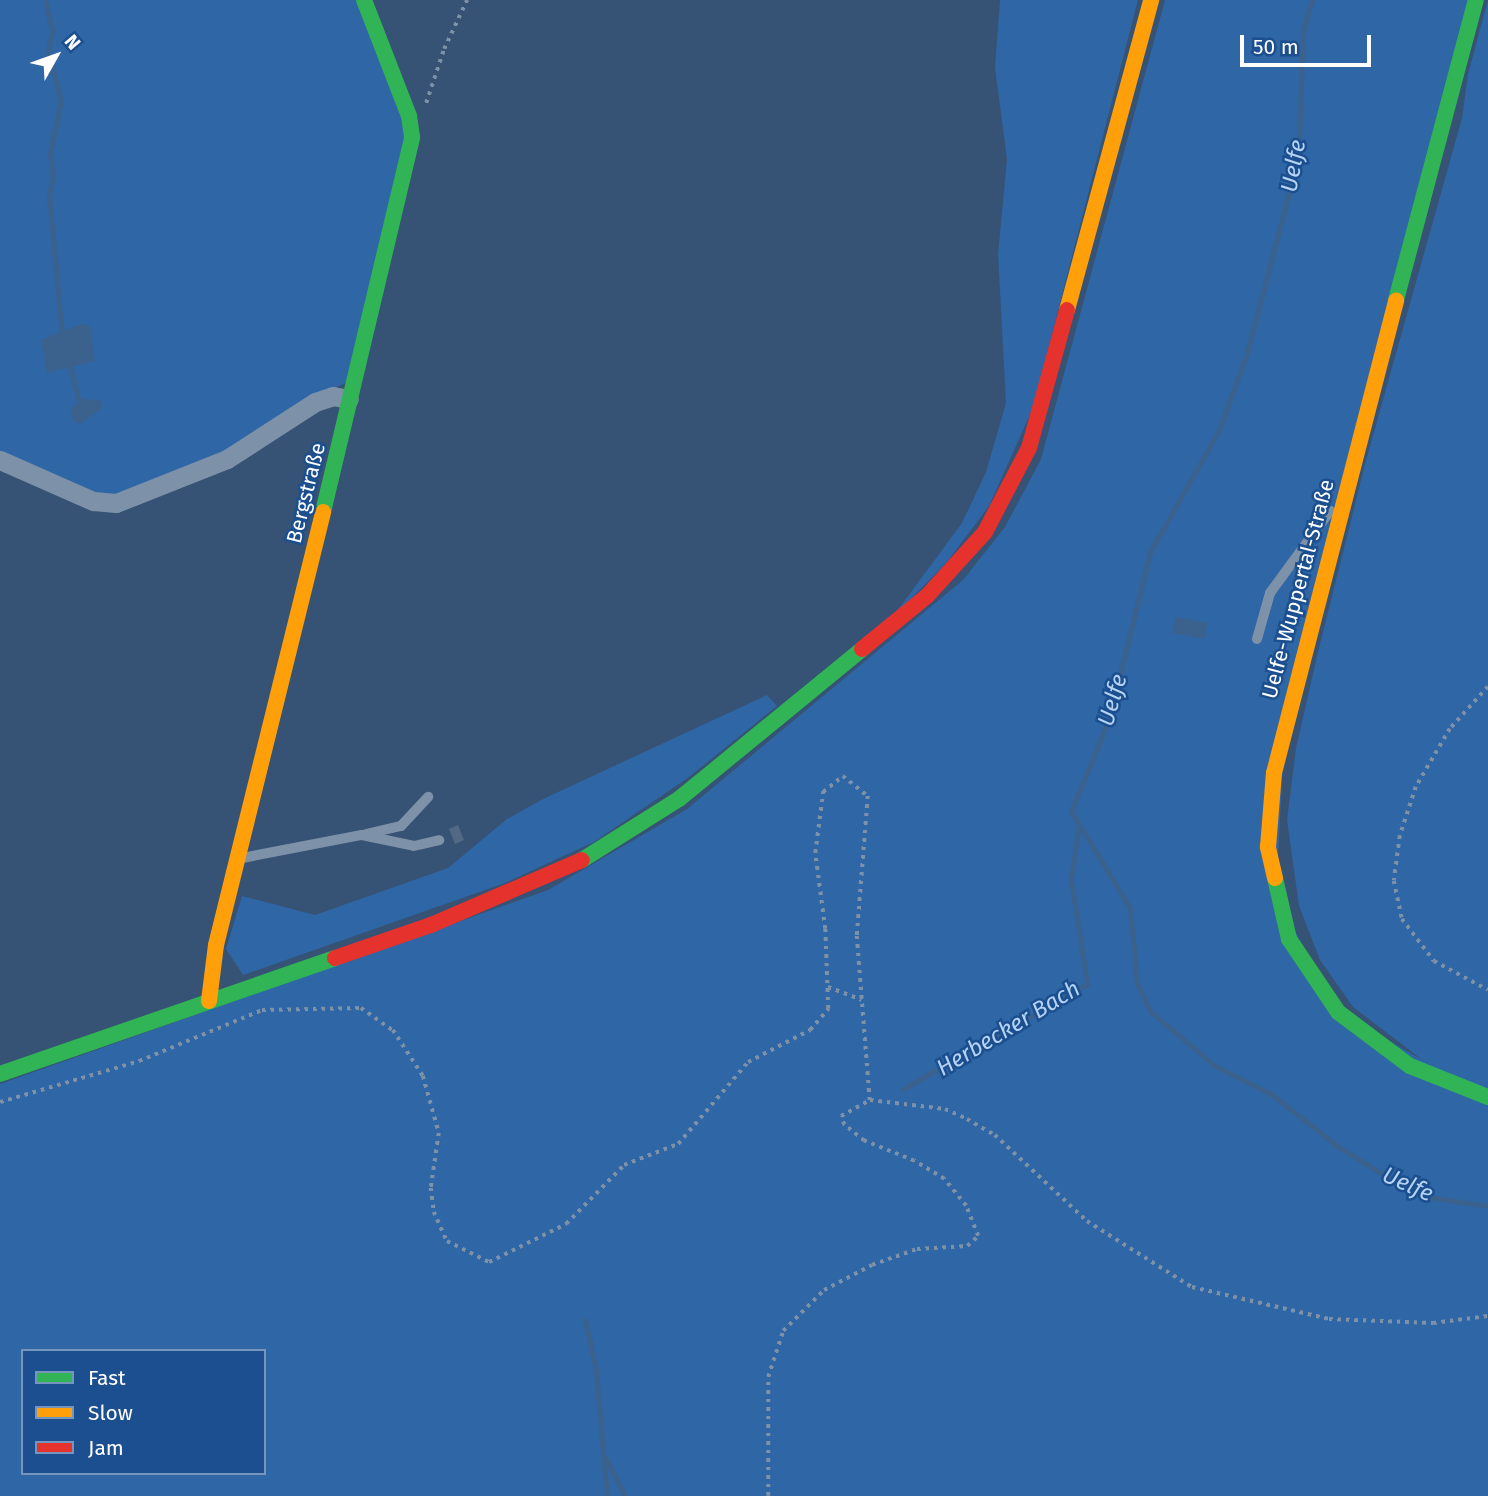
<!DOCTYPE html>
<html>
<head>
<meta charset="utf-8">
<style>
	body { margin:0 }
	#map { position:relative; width:1488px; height:1496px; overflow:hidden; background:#365274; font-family:"Fira Sans",sans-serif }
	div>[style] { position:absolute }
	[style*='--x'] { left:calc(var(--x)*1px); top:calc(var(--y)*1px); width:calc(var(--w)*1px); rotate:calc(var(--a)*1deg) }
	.green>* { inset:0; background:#2f66a5 }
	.water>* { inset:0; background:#3b618d }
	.stream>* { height:5px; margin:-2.5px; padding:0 2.5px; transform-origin:2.5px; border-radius:2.5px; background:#3b618d }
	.building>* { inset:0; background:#526984 }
	.path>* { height:3.5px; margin-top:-1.75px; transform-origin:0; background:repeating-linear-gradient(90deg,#7d92a8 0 3.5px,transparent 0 8.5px) }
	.lane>* { height:10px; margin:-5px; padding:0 5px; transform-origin:5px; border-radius:5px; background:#7d92a8 }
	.street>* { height:19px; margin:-9.5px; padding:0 9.5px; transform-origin:9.5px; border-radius:9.5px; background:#7d92a8 }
	.fast>* { height:16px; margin:-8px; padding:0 8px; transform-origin:8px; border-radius:8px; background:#30b455 }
	.slow>* { height:16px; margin:-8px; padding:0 8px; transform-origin:8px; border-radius:8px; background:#ff9f0a }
	.jam>* { height:16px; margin:-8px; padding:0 8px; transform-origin:8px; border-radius:8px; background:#e5322d }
	span { translate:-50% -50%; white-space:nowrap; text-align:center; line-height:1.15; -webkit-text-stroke:5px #1b4f8f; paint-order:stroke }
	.street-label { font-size:21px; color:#fff }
	.water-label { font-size:23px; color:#b5d3f5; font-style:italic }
	.legend { position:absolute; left:21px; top:1349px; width:245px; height:126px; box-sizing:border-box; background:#1b4f8f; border:2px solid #7695bc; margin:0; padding:9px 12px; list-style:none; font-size:21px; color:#fff }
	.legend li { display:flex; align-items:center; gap:14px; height:35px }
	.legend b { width:35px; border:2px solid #7695bc }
	.north { position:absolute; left:21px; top:21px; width:70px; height:70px; -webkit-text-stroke:5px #1b4f8f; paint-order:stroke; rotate:50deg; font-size:19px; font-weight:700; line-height:28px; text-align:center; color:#fff }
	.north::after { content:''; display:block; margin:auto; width:24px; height:32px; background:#fff; clip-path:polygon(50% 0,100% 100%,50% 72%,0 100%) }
	.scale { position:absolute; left:1240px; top:35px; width:131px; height:32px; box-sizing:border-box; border:4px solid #fff; border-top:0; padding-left:9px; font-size:21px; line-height:24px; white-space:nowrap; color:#fff; -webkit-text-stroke:5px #1b4f8f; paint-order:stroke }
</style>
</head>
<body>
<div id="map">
	<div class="green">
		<div style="clip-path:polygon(0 0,363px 0,409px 138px,350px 381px,321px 394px,271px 429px,116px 501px,0 453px)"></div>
		<div style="clip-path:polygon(1000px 0,1138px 0,1033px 408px,989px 506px,947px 562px,891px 619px,962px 523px,986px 472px,1006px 403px,998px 254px,1007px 159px,995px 68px)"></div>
		<div style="clip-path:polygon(evenodd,1165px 0,1476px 0,1285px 724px,1276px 895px,1338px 1012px,1488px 1097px,1488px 1496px,0 1496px,0 1084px,548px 890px,687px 809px,963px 580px,1005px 527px,1041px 459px,1165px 0,23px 1351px,264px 1351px,264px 1473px,23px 1473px,23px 1351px)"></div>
		<div style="clip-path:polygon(1488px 0,1488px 1089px,1437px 1071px,1353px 1007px,1320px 960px,1299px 906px,1287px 820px,1296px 748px,1318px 652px,1365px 464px,1462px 118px,1468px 74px)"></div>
		<div style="clip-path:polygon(767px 695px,777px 706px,689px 777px,594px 842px,505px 883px,243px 975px,226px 949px,242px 896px,315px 915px,448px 868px,507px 819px,543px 799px)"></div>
	</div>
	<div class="water">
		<div style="clip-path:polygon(81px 324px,90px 326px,95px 361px,47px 373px,41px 340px)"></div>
		<div style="clip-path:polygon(83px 399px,100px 400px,102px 408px,80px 424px,73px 421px,71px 408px)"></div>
		<div style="clip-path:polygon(1176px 617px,1208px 623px,1204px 639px,1172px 633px)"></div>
	</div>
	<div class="stream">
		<div style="--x:45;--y:0;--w:32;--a:77"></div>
		<div style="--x:52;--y:31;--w:20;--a:101"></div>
		<div style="--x:48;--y:51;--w:52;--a:75.4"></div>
		<div style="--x:61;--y:101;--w:53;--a:101.9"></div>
		<div style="--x:50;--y:153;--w:23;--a:83"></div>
		<div style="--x:53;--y:176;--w:19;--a:102"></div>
		<div style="--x:49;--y:195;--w:140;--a:84.7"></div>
		<div style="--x:1312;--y:0;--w:31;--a:107"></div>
		<div style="--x:1303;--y:30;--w:110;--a:92.1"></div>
		<div style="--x:1299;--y:140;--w:46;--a:100.1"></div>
		<div style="--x:1291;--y:185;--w:174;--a:104.7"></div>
		<div style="--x:1247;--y:353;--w:82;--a:110"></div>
		<div style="--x:1219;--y:430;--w:140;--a:119.5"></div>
		<div style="--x:1150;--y:552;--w:172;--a:103.8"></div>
		<div style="--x:1109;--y:719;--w:100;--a:112.4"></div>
		<div style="--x:1071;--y:811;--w:114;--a:58.7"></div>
		<div style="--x:1130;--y:908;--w:76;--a:84.7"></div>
		<div style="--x:1137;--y:984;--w:30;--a:64"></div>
		<div style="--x:1150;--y:1011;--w:85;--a:40.2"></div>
		<div style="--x:1215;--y:1066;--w:63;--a:26.6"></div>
		<div style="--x:1271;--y:1094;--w:88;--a:38"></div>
		<div style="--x:1340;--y:1148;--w:54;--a:31.3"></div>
		<div style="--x:1386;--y:1176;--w:48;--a:26"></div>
		<div style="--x:1429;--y:1197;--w:60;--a:8.7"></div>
		<div style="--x:69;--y:364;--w:42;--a:75"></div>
		<div style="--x:903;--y:1089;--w:212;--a:-29.7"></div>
		<div style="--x:1087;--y:984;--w:105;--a:-98.7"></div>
		<div style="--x:1071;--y:880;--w:52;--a:-82.3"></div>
		<div style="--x:585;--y:1320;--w:52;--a:77.8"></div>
		<div style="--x:596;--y:1371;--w:125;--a:85"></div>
		<div style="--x:606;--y:1459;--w:42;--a:62.8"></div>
	</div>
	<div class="building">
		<div style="clip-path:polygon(458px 825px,464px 840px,455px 844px,449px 829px)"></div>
	</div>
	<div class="path">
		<div style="--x:426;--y:103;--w:57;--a:-71.6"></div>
		<div style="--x:444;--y:49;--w:54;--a:-64.9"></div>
		<div style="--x:1488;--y:687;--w:57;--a:132.1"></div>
		<div style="--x:1450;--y:729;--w:67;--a:120.4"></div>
		<div style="--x:1416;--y:787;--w:52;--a:108.1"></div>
		<div style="--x:1400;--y:836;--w:45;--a:97.6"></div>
		<div style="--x:1394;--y:881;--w:39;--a:78"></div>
		<div style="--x:1402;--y:919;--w:53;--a:52.7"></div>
		<div style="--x:1434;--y:961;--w:61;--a:28.2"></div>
		<div style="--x:828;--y:987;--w:36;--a:21"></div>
		<div style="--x:0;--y:1102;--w:145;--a:-16.4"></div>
		<div style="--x:139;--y:1061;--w:133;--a:-22.5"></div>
		<div style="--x:262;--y:1010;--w:99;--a:-1.2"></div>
		<div style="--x:361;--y:1008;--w:39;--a:35"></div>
		<div style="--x:393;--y:1030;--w:55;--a:56.9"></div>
		<div style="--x:423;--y:1076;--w:59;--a:74.3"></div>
		<div style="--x:439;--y:1133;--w:56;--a:98.3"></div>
		<div style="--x:431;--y:1188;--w:24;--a:83"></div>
		<div style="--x:434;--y:1212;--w:32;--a:66"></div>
		<div style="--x:447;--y:1241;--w:47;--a:26.6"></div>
		<div style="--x:489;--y:1262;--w:86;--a:-26.3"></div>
		<div style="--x:566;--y:1224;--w:83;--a:-45.5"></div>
		<div style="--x:624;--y:1165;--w:58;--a:-21.3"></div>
		<div style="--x:678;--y:1144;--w:108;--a:-49.5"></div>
		<div style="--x:748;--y:1062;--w:70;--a:-27.3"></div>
		<div style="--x:810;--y:1030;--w:28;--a:-49"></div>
		<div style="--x:828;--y:1009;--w:80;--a:-92.1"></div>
		<div style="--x:825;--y:929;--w:77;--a:-97.5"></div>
		<div style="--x:815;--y:853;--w:62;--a:-82.5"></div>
		<div style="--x:823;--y:792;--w:26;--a:-39"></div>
		<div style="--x:843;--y:776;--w:32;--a:39"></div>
		<div style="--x:868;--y:796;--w:140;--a:94.5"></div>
		<div style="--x:857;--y:936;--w:165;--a:85.5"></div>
		<div style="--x:768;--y:1496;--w:119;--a:-90"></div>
		<div style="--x:768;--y:1377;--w:48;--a:-71.9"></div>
		<div style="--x:783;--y:1331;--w:58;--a:-45"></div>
		<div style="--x:824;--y:1290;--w:54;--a:-27.5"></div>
		<div style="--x:872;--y:1265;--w:48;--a:-19.6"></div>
		<div style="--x:917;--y:1249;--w:50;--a:-3.4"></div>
		<div style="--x:967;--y:1246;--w:15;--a:-42"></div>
		<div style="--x:978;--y:1236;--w:32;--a:-112"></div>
		<div style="--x:966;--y:1206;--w:35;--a:-129"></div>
		<div style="--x:944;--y:1179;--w:35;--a:-149"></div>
		<div style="--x:914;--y:1161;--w:54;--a:-158.2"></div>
		<div style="--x:864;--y:1141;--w:26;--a:-141"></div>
		<div style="--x:844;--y:1125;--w:9;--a:-108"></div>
		<div style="--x:841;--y:1116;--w:33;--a:-29"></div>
		<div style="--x:870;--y:1100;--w:76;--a:6.8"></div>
		<div style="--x:945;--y:1109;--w:24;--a:24"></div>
		<div style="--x:967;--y:1119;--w:32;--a:30"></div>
		<div style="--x:995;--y:1135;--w:126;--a:43.1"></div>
		<div style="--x:1087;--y:1221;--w:124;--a:32.2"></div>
		<div style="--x:1192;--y:1287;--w:141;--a:13.1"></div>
		<div style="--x:1329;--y:1319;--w:104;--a:2.2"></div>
		<div style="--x:1433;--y:1323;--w:55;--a:-7.3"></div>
	</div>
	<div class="lane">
		<div style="--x:1257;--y:639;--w:48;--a:-74.2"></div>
		<div style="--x:1270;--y:593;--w:102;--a:-53.8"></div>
		<div style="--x:366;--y:834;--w:36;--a:-13"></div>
		<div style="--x:401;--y:826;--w:40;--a:-47"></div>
		<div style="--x:242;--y:858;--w:122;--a:-10.9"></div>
		<div style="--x:362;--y:835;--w:53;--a:11.9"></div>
		<div style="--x:414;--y:846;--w:26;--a:-13"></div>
	</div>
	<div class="street">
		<div style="--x:0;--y:460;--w:102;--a:23.8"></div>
		<div style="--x:93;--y:501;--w:23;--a:5"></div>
		<div style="--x:116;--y:503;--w:119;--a:-21.6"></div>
		<div style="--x:227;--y:459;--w:105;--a:-32.9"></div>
		<div style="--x:315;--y:402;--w:19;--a:-18"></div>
		<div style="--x:333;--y:396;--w:16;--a:11"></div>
	</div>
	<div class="fast">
		<div style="--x:1396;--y:300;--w:310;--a:-75.1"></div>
		<div style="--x:323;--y:512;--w:385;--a:-76.6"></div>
		<div style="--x:412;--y:137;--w:21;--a:-98"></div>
		<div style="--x:409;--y:116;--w:124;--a:-111.2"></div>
		<div style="--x:582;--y:860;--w:115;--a:-32.2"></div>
		<div style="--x:679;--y:799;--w:237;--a:-39.3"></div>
		<div style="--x:1275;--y:878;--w:63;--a:77.1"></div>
		<div style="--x:1289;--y:939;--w:88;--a:56.1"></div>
		<div style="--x:1338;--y:1012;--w:90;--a:36.9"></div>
		<div style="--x:1410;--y:1066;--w:84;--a:21.7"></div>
		<div style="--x:0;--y:1074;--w:355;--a:-19.1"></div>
	</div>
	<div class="slow">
		<div style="--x:1067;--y:310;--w:321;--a:-74.8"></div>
		<div style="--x:1275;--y:878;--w:32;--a:-103"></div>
		<div style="--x:1268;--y:847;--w:74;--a:-85.4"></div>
		<div style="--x:1274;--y:773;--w:488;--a:-75.5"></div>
		<div style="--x:209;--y:1001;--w:56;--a:-82.9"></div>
		<div style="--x:216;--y:945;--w:446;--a:-76.1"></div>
	</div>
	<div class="jam">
		<div style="--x:862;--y:649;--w:84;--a:-39.2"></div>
		<div style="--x:927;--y:596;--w:86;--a:-47.8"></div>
		<div style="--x:985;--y:532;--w:95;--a:-62.4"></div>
		<div style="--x:1029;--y:448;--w:143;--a:-74.6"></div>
		<div style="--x:335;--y:958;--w:102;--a:-19"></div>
		<div style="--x:431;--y:925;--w:164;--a:-23.3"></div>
	</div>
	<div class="street-label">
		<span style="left:306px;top:493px;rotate:-76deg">Bergstraße</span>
		<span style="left:1298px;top:589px;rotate:-75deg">Uelfe-Wuppertal-Straße</span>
	</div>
	<div class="water-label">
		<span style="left:1293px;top:166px;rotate:-80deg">Uelfe</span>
		<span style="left:1112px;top:700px;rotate:-74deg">Uelfe</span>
		<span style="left:1008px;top:1028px;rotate:-31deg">Herbecker Bach</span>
		<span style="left:1408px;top:1184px;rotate:24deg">Uelfe</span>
	</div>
	<ul class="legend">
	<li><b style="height:9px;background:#30b455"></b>Fast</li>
	<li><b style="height:9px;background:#ff9f0a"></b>Slow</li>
	<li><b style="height:9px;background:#e5322d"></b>Jam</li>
	</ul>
	<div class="north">N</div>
	<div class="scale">50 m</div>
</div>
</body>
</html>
